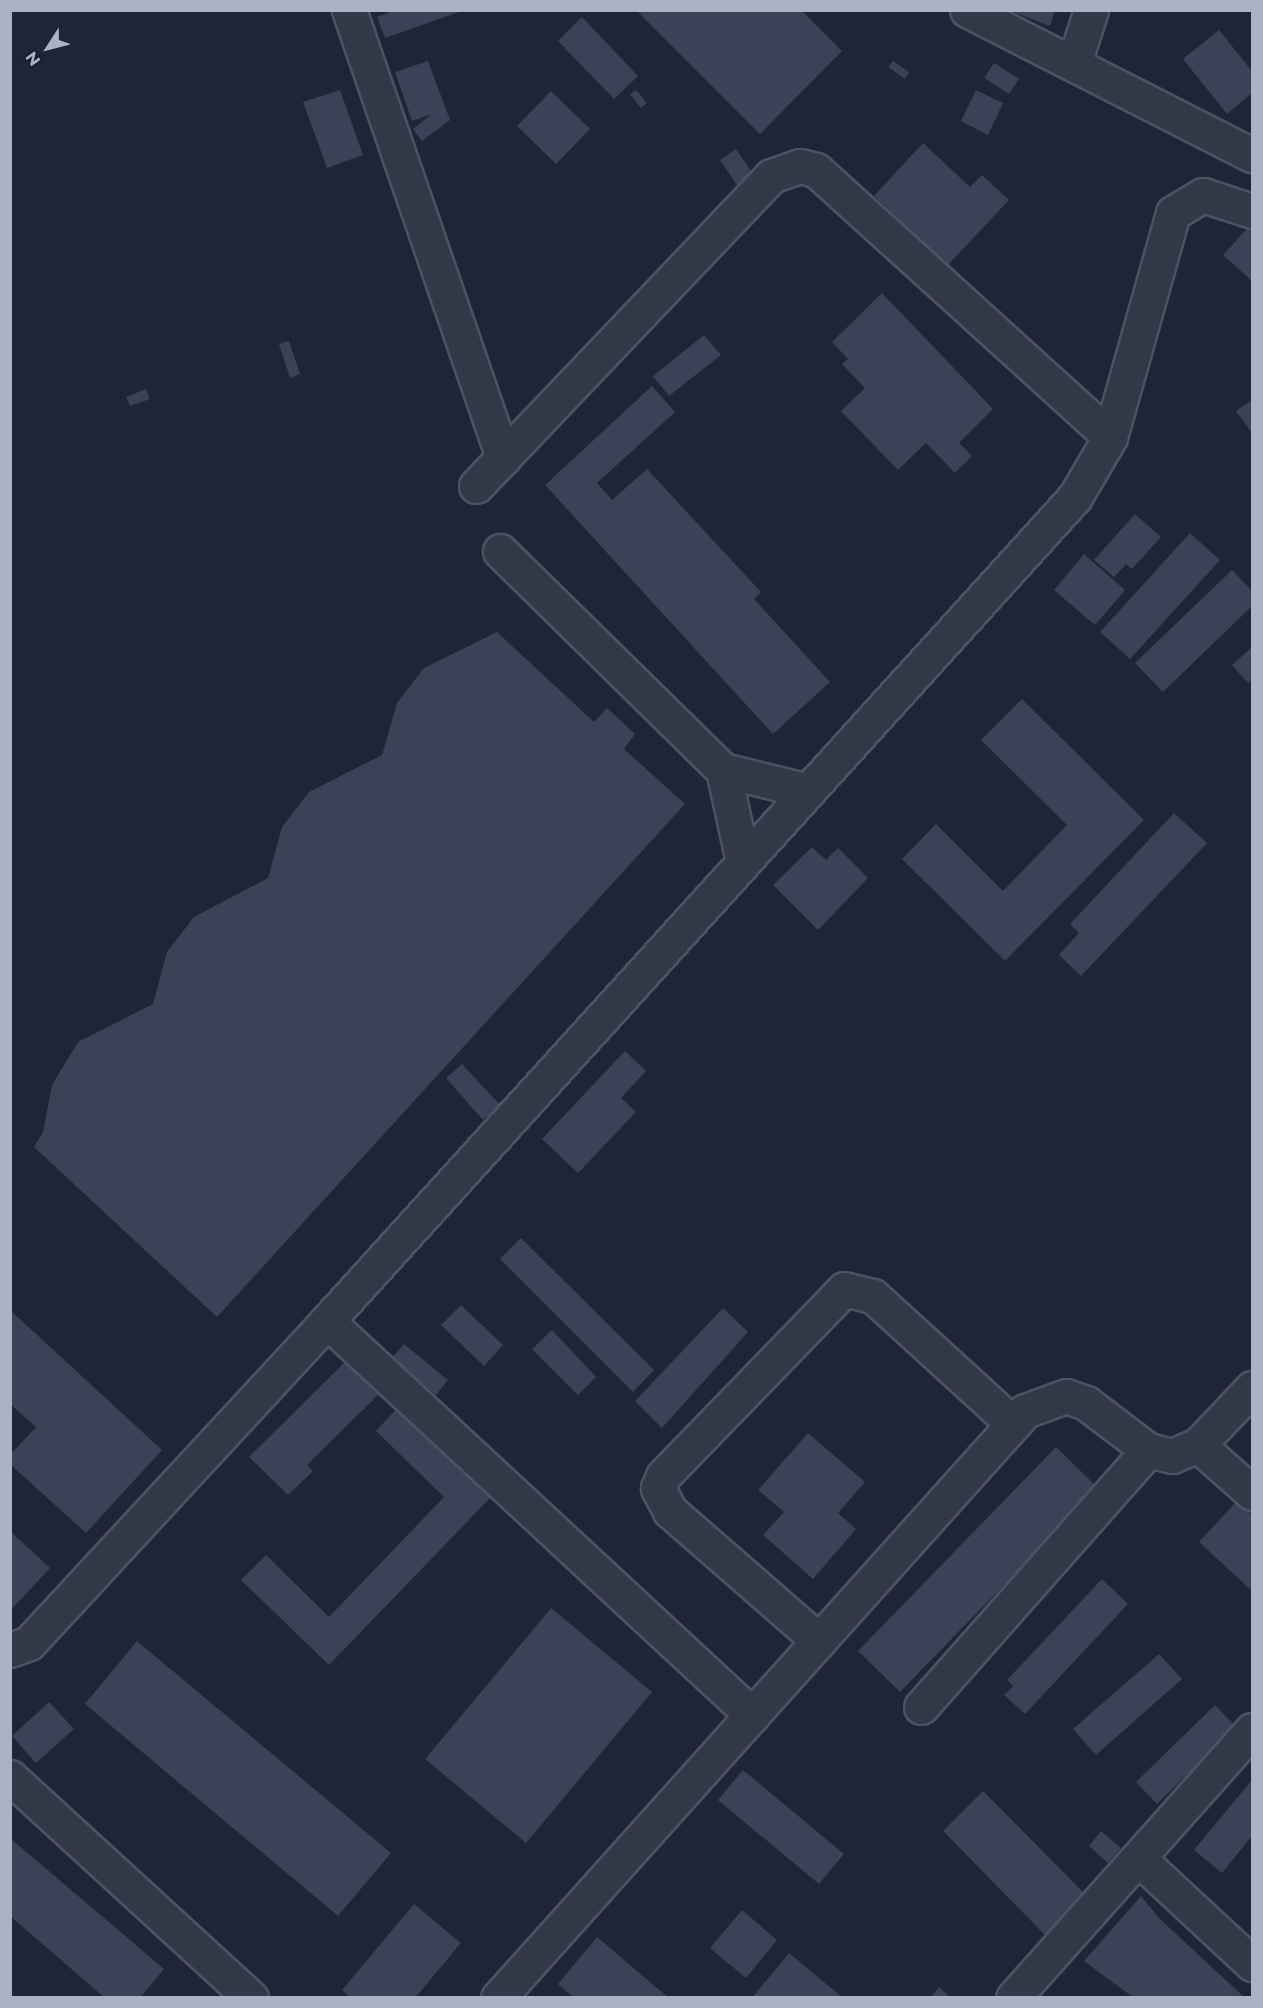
<!DOCTYPE html>
<html>
<head>
<meta charset="utf-8">
<style>
	body { margin:0 }
	#map { position:relative; width:1263px; height:2008px; overflow:hidden; background:#1f2536; font-family:Montserrat,sans-serif }
	div>[style] { position:absolute }
	[style*='--x'] { left:calc(var(--x)*1px); top:calc(var(--y)*1px); width:calc(var(--w)*1px); rotate:calc(var(--a)*1deg) }
	.building>* { inset:0; background:#3a4257 }
	.roads { filter:drop-shadow(2px 0 #4d5262) drop-shadow(-2px 0 #4d5262) drop-shadow(0 2px #4d5262) drop-shadow(0 -2px #4d5262) }
	.minor>* { height:33px; margin:-16.5px; padding:0 16.5px; transform-origin:16.5px; border-radius:16.5px; background:#323847 }
	span { translate:-50% -50%; white-space:nowrap; text-align:center; line-height:1.15; -webkit-text-stroke:6px #181d2b; paint-order:stroke }
	.frame { position:absolute; inset:0; border:12px solid #acb2c4; pointer-events:none }
	.north { position:absolute; left:18px; top:18px; width:60px; height:60px; -webkit-text-stroke:4px #181d2b; paint-order:stroke; rotate:234deg; font-size:16px; font-weight:700; line-height:24px; text-align:center; color:#acb2c4 }
	.north::after { content:''; display:block; margin:auto; width:21px; height:27px; background:#acb2c4; clip-path:polygon(50% 0,100% 100%,50% 72%,0 100%) }
</style>
</head>
<body>
<div id="map">
	<div class="building">
		<div style="clip-path:polygon(395px 10px,462px 10px,462px 11px,385px 38px,377px 17px)"></div>
		<div style="clip-path:polygon(636px 10px,801px 10px,842px 51px,760px 134px)"></div>
		<div style="clip-path:polygon(1008px 10px,1055px 10px,1050px 26px)"></div>
		<div style="clip-path:polygon(582px 17px,638px 76px,614px 99px,558px 41px)"></div>
		<div style="clip-path:polygon(1219px 30px,1252px 71px,1252px 93px,1227px 114px,1183px 59px)"></div>
		<div style="clip-path:polygon(428px 61px,450px 120px,422px 141px,413px 129px,432px 114px,412px 121px,395px 72px)"></div>
		<div style="clip-path:polygon(893px 61px,909px 72px,905px 79px,888px 67px)"></div>
		<div style="clip-path:polygon(994px 63px,1019px 79px,1009px 94px,984px 78px)"></div>
		<div style="clip-path:polygon(340px 90px,363px 155px,327px 168px,303px 102px)"></div>
		<div style="clip-path:polygon(636px 90px,647px 103px,641px 108px,630px 94px)"></div>
		<div style="clip-path:polygon(976px 90px,1003px 103px,988px 135px,961px 121px)"></div>
		<div style="clip-path:polygon(551px 91px,590px 129px,556px 164px,517px 126px)"></div>
		<div style="clip-path:polygon(923px 143px,970px 187px,982px 175px,1009px 200px,948px 265px,874px 196px)"></div>
		<div style="clip-path:polygon(736px 149px,753px 174px,737px 185px,720px 160px)"></div>
		<div style="clip-path:polygon(1252px 223px,1252px 281px,1223px 255px)"></div>
		<div style="clip-path:polygon(882px 293px,993px 409px,959px 443px,972px 456px,955px 473px,926px 443px,898px 470px,841px 411px,865px 388px,842px 364px,848px 359px,832px 342px)"></div>
		<div style="clip-path:polygon(704px 335px,721px 355px,669px 396px,653px 376px)"></div>
		<div style="clip-path:polygon(289px 341px,300px 374px,290px 378px,279px 344px)"></div>
		<div style="clip-path:polygon(652px 386px,675px 412px,597px 483px,612px 500px,647px 469px,761px 592px,754px 599px,830px 682px,773px 734px,545px 485px)"></div>
		<div style="clip-path:polygon(146px 389px,150px 399px,130px 406px,126px 397px)"></div>
		<div style="clip-path:polygon(1250px 401px,1252px 405px,1252px 433px,1236px 411px)"></div>
		<div style="clip-path:polygon(1135px 514px,1161px 537px,1132px 569px,1126px 564px,1114px 577px,1094px 560px)"></div>
		<div style="clip-path:polygon(1190px 533px,1220px 560px,1130px 659px,1100px 632px)"></div>
		<div style="clip-path:polygon(1084px 554px,1125px 590px,1095px 625px,1054px 590px)"></div>
		<div style="clip-path:polygon(1232px 570px,1252px 591px,1252px 606px,1163px 692px,1135px 663px)"></div>
		<div style="clip-path:polygon(497px 632px,594px 722px,607px 708px,635px 734px,624px 749px,685px 804px,217px 1317px,34px 1147px,43px 1132px,52px 1085px,78px 1042px,153px 1004px,167px 952px,194px 917px,268px 878px,282px 827px,309px 792px,382px 755px,397px 703px,424px 668px)"></div>
		<div style="clip-path:polygon(1252px 647px,1252px 679px,1248px 683px,1232px 665px)"></div>
		<div style="clip-path:polygon(1022px 699px,1144px 820px,1005px 961px,902px 859px,936px 824px,1003px 891px,1067px 825px,981px 740px)"></div>
		<div style="clip-path:polygon(1174px 813px,1207px 843px,1081px 976px,1059px 955px,1079px 933px,1070px 924px)"></div>
		<div style="clip-path:polygon(812px 847px,826px 860px,838px 848px,868px 878px,818px 930px,773px 885px)"></div>
		<div style="clip-path:polygon(625px 1051px,646px 1071px,621px 1098px,636px 1112px,578px 1173px,542px 1139px)"></div>
		<div style="clip-path:polygon(462px 1064px,500px 1105px,483px 1120px,446px 1078px)"></div>
		<div style="clip-path:polygon(521px 1238px,654px 1370px,633px 1392px,500px 1259px)"></div>
		<div style="clip-path:polygon(461px 1305px,503px 1345px,484px 1366px,441px 1325px)"></div>
		<div style="clip-path:polygon(723px 1308px,748px 1332px,662px 1428px,635px 1401px)"></div>
		<div style="clip-path:polygon(10px 1310px,162px 1450px,86px 1533px,10px 1464px,10px 1455px,36px 1427px,10px 1404px)"></div>
		<div style="clip-path:polygon(552px 1330px,596px 1377px,578px 1395px,532px 1349px)"></div>
		<div style="clip-path:polygon(404px 1344px,448px 1380px,436px 1395px,392px 1358px)"></div>
		<div style="clip-path:polygon(347px 1360px,380px 1393px,307px 1465px,313px 1471px,288px 1495px,249px 1457px)"></div>
		<div style="clip-path:polygon(399px 1406px,492px 1496px,329px 1665px,241px 1580px,266px 1555px,329px 1617px,444px 1497px,376px 1431px)"></div>
		<div style="clip-path:polygon(808px 1433px,865px 1482px,838px 1513px,856px 1529px,813px 1579px,763px 1535px,784px 1512px,758px 1490px)"></div>
		<div style="clip-path:polygon(1056px 1447px,1098px 1488px,900px 1692px,858px 1651px)"></div>
		<div style="clip-path:polygon(1237px 1501px,1252px 1515px,1252px 1591px,1199px 1542px)"></div>
		<div style="clip-path:polygon(10px 1531px,50px 1568px,10px 1611px)"></div>
		<div style="clip-path:polygon(1102px 1579px,1128px 1604px,1025px 1714px,1004px 1695px,1013px 1686px,1007px 1680px)"></div>
		<div style="clip-path:polygon(551px 1608px,652px 1692px,526px 1843px,425px 1759px)"></div>
		<div style="clip-path:polygon(137px 1641px,391px 1853px,338px 1916px,85px 1704px)"></div>
		<div style="clip-path:polygon(1159px 1654px,1182px 1679px,1096px 1755px,1073px 1729px)"></div>
		<div style="clip-path:polygon(49px 1702px,74px 1729px,36px 1763px,12px 1736px)"></div>
		<div style="clip-path:polygon(1215px 1705px,1236px 1727px,1157px 1804px,1136px 1782px)"></div>
		<div style="clip-path:polygon(743px 1770px,844px 1854px,819px 1884px,718px 1800px)"></div>
		<div style="clip-path:polygon(1252px 1780px,1252px 1836px,1222px 1873px,1194px 1850px)"></div>
		<div style="clip-path:polygon(983px 1791px,1086px 1895px,1045px 1935px,943px 1831px)"></div>
		<div style="clip-path:polygon(1101px 1831px,1121px 1848px,1108px 1863px,1089px 1846px)"></div>
		<div style="clip-path:polygon(10px 1838px,164px 1969px,140px 1998px,105px 1998px,10px 1916px)"></div>
		<div style="clip-path:polygon(1141px 1896px,1159px 1918px,1245px 1998px,1134px 1998px,1084px 1961px)"></div>
		<div style="clip-path:polygon(414px 1904px,461px 1943px,415px 1998px,351px 1998px,342px 1990px)"></div>
		<div style="clip-path:polygon(742px 1910px,777px 1940px,746px 1978px,710px 1948px)"></div>
		<div style="clip-path:polygon(597px 1937px,669px 1998px,574px 1998px,558px 1984px)"></div>
		<div style="clip-path:polygon(789px 1953px,843px 1998px,752px 1998px)"></div>
		<div style="clip-path:polygon(939px 1987px,951px 1998px,930px 1998px)"></div>
	</div>
	<div class="roads">
		<div class="minor">
			<div style="--x:349;--y:10;--w:474;--a:71"></div>
			<div style="--x:967;--y:10;--w:320;--a:27"></div>
			<div style="--x:1074;--y:63;--w:56;--a:-72.2"></div>
			<div style="--x:476;--y:486;--w:428;--a:-46.4"></div>
			<div style="--x:771;--y:176;--w:31;--a:-19"></div>
			<div style="--x:800;--y:166;--w:16;--a:14"></div>
			<div style="--x:816;--y:170;--w:397;--a:42.2"></div>
			<div style="--x:500;--y:551;--w:313;--a:44.5"></div>
			<div style="--x:723;--y:770;--w:88;--a:13.9"></div>
			<div style="--x:723;--y:770;--w:94;--a:77.7"></div>
			<div style="--x:327;--y:1321;--w:580;--a:42.83"></div>
			<div style="--x:1198;--y:1445;--w:72;--a:41.6"></div>
			<div style="--x:819;--y:1641;--w:198;--a:-138.9"></div>
			<div style="--x:670;--y:1511;--w:26;--a:-118"></div>
			<div style="--x:658;--y:1488;--w:13;--a:-67"></div>
			<div style="--x:663;--y:1476;--w:260;--a:-45.9"></div>
			<div style="--x:844;--y:1289;--w:30;--a:14"></div>
			<div style="--x:873;--y:1296;--w:188;--a:42.4"></div>
			<div style="--x:10;--y:1650;--w:20;--a:-20"></div>
			<div style="--x:29;--y:1643;--w:439;--a:-47.2"></div>
			<div style="--x:327;--y:1321;--w:1113;--a:-47.77"></div>
			<div style="--x:1075;--y:497;--w:69;--a:-59.7"></div>
			<div style="--x:1110;--y:437;--w:233;--a:-74.3"></div>
			<div style="--x:1173;--y:213;--w:35;--a:-31"></div>
			<div style="--x:1203;--y:195;--w:52;--a:18.1"></div>
			<div style="--x:921;--y:1707;--w:343;--a:-48.5"></div>
			<div style="--x:10;--y:1777;--w:327;--a:42.5"></div>
			<div style="--x:1138;--y:1858;--w:156;--a:42.9"></div>
			<div style="--x:498;--y:1998;--w:789;--a:-48.08"></div>
			<div style="--x:1025;--y:1411;--w:44;--a:-20.1"></div>
			<div style="--x:1066;--y:1396;--w:21;--a:19"></div>
			<div style="--x:1086;--y:1403;--w:78;--a:37.2"></div>
			<div style="--x:1148;--y:1450;--w:25;--a:14"></div>
			<div style="--x:1172;--y:1456;--w:28;--a:-23"></div>
			<div style="--x:1198;--y:1445;--w:79;--a:-46.5"></div>
			<div style="--x:1013;--y:1998;--w:359;--a:-48.3"></div>
		</div>
	</div>
	<div class="frame"></div>
	<div class="north">N</div>
</div>
</body>
</html>
